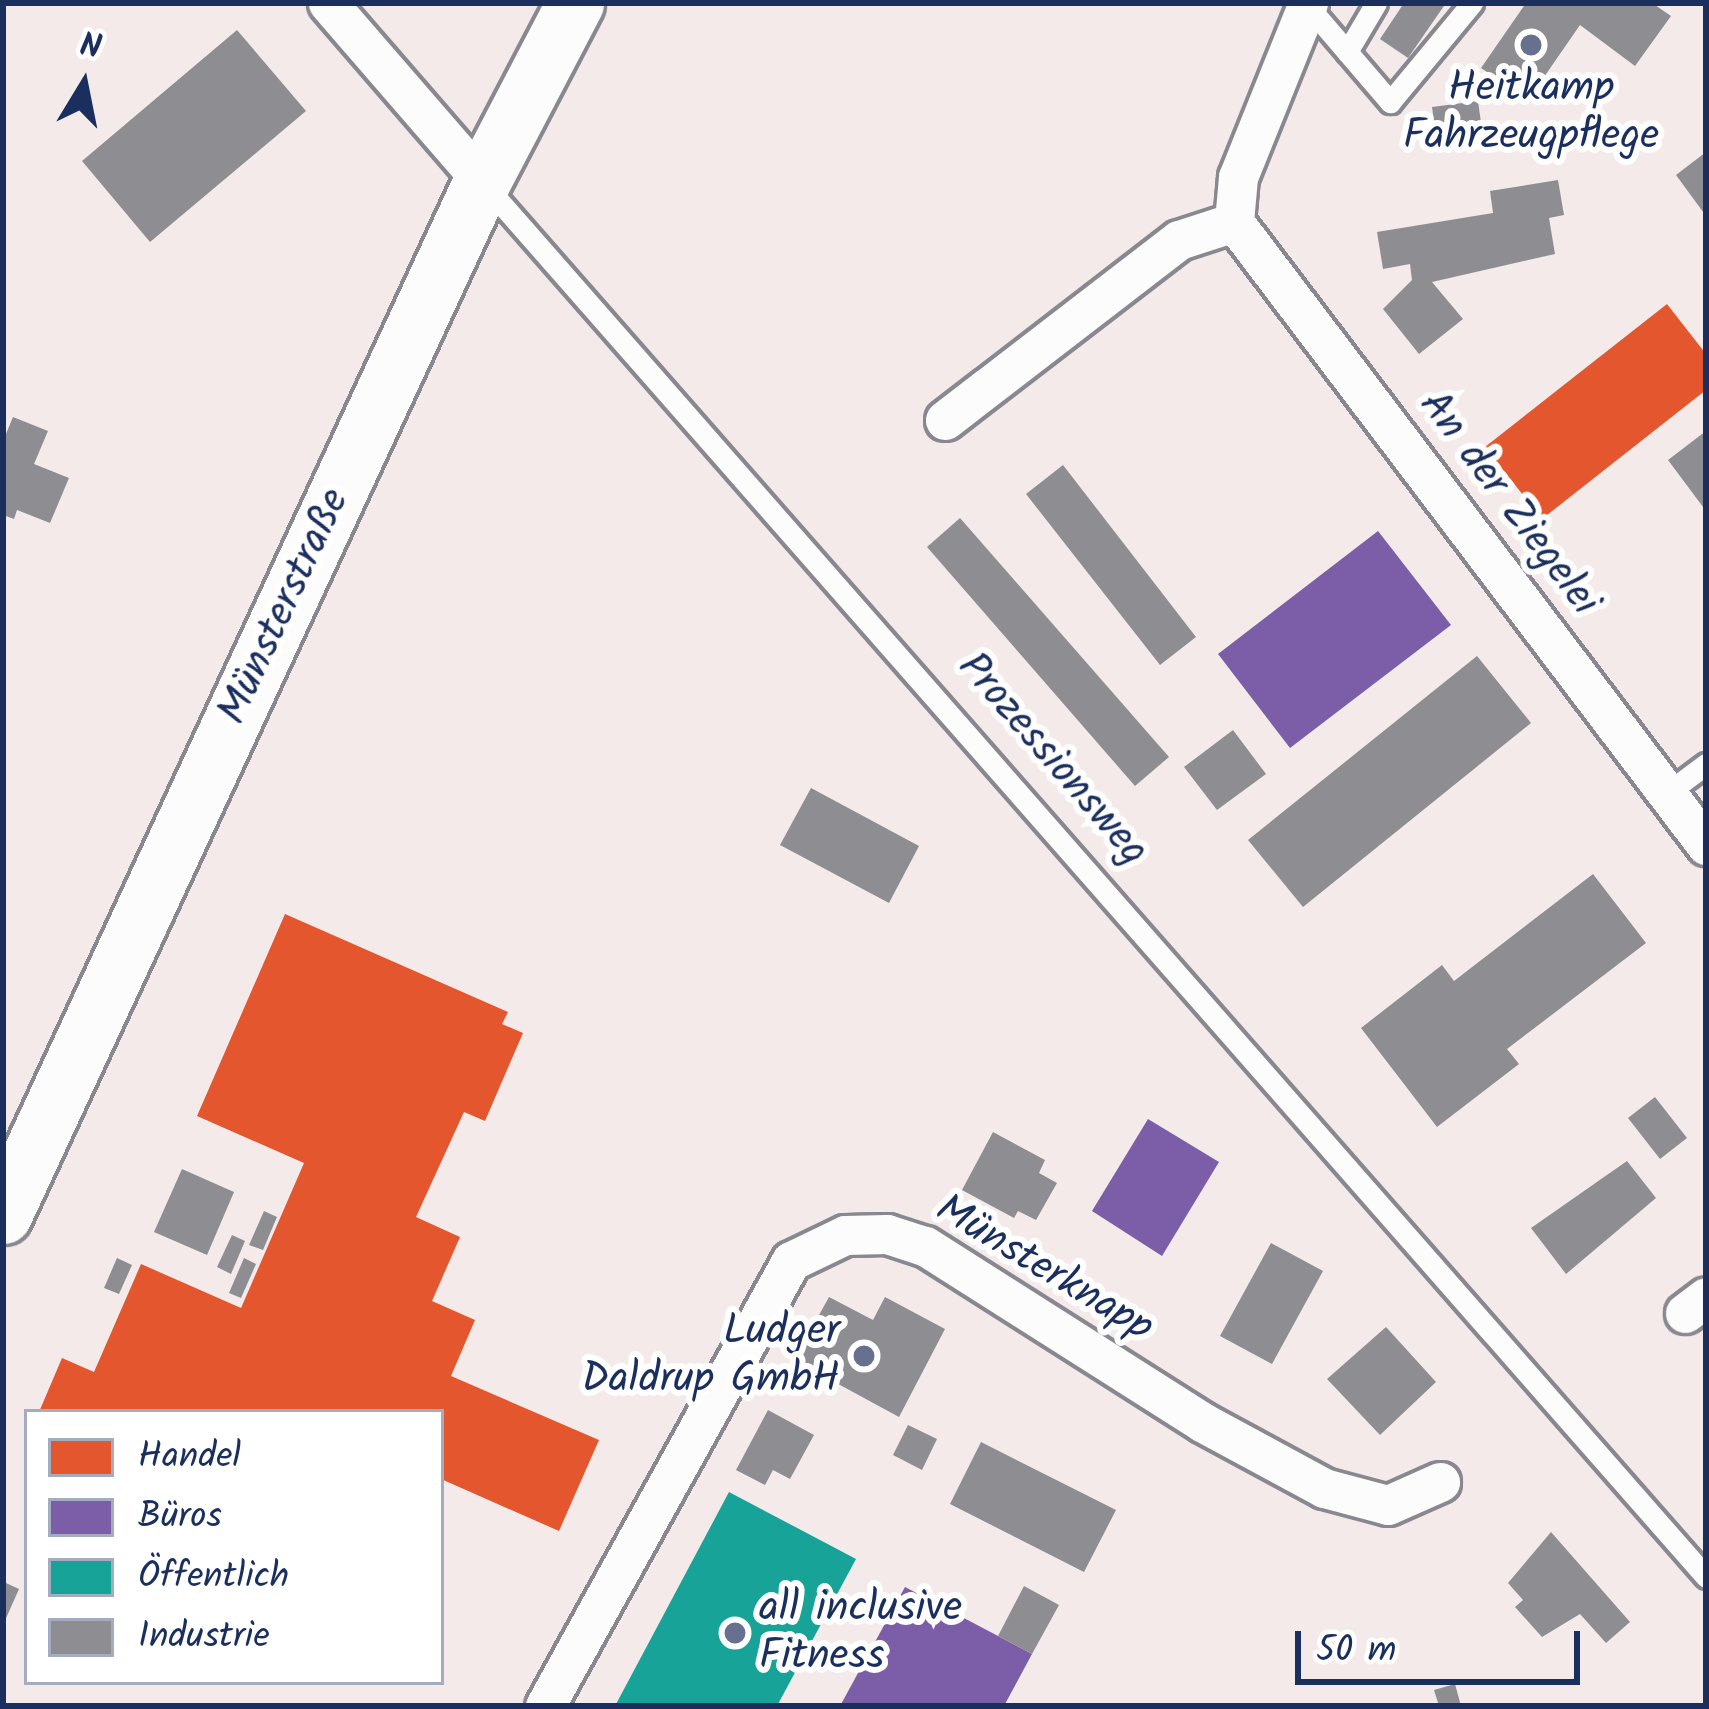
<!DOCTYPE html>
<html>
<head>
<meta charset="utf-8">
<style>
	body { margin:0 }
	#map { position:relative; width:1709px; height:1709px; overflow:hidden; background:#f4eaea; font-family:Kalam,sans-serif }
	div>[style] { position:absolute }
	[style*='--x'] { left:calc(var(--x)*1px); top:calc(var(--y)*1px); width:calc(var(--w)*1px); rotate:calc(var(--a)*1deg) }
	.shops>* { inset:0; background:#e4572e }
	.offices>* { inset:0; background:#7b5ea7 }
	.public>* { inset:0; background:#17a398 }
	.industry>* { inset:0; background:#8d8d92 }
	.roads { filter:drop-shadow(3px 0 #898891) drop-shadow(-3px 0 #898891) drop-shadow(0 3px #898891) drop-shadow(0 -3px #898891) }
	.service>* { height:21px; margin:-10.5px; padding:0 10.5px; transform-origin:10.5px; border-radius:10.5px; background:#fdfcfc }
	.minor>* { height:39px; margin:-19.5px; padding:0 19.5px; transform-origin:19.5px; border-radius:19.5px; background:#fdfcfc }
	.secondary>* { height:57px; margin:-28.5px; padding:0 28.5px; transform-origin:28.5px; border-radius:28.5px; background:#fdfcfc }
	.dots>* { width:33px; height:33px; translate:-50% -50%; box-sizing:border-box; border:6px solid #fff; border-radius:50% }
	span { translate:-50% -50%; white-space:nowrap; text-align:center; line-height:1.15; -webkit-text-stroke:12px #fff; paint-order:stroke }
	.poi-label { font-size:42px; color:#1b2f5e }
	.right { translate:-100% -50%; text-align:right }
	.left { translate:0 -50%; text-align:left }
	.street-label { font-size:42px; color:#1b2f5e }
	.frame { position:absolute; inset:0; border:6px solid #1b2f5e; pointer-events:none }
	.legend { position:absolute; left:24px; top:1409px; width:420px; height:276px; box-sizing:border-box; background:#fff; border:3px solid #a4acbf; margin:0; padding:15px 21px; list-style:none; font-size:36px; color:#1b2f5e }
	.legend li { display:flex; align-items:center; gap:24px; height:60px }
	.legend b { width:60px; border:3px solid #a4acbf }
	.north { position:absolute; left:24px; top:24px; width:120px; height:120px; -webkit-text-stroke:9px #fff; paint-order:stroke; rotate:10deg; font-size:33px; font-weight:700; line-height:48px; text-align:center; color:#1b2f5e }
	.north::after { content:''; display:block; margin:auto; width:42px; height:54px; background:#1b2f5e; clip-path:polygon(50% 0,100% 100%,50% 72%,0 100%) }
	.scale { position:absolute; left:1295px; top:1631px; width:285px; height:54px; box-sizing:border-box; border:6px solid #1b2f5e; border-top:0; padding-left:15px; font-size:36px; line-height:42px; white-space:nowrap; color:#1b2f5e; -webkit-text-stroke:9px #fff; paint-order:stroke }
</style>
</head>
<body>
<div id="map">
	<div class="shops">
		<div style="clip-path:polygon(1667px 304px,1706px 354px,1706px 390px,1542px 519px,1485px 447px)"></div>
		<div style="clip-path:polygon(285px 914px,508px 1012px,502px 1024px,523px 1033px,485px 1121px,464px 1112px,416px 1217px,460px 1237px,432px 1301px,475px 1320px,451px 1376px,599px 1440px,559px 1531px,441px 1479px,441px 1412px,39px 1412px,62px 1358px,94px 1372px,141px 1264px,241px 1308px,304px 1163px,197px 1116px)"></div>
	</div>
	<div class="offices">
		<div style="clip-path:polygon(1378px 531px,1451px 625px,1290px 748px,1218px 654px)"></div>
		<div style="clip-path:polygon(1148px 1119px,1219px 1162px,1162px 1256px,1092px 1211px)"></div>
		<div style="clip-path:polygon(905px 1587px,1032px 1654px,1004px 1706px,840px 1706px)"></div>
	</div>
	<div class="public">
		<div style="clip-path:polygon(729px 1492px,856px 1559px,777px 1706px,615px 1706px)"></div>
	</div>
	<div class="industry">
		<div style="clip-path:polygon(1404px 3px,1446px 3px,1408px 58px,1380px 39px)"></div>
		<div style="clip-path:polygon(1526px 3px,1652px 3px,1671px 16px,1635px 66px,1580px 25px,1535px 90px,1519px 93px,1481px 68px)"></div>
		<div style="clip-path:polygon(237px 30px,306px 111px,150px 242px,82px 161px)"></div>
		<div style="clip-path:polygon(1478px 101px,1482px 130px,1436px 136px,1432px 107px)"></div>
		<div style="clip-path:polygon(1706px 152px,1706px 216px,1676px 175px)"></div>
		<div style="clip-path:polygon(1558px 180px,1564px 215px,1549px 218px,1555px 254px,1432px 282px,1463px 319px,1419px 354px,1383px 309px,1412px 280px,1410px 264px,1383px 269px,1377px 232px,1493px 213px,1490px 191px)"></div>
		<div style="clip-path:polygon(13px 417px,48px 431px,34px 464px,69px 478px,50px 523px,17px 510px,14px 519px,3px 515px,3px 441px)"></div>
		<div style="clip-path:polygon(1706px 431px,1706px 511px,1668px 460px)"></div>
		<div style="clip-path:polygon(1063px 465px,1196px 637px,1160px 665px,1026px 494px)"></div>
		<div style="clip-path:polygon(960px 518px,1169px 757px,1135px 786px,927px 547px)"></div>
		<div style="clip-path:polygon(1477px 656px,1531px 723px,1303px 907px,1248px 840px)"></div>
		<div style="clip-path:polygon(1233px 730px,1266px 774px,1217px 810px,1184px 767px)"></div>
		<div style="clip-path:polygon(811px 788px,919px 846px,889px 903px,780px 845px)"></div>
		<div style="clip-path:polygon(1593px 874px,1646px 943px,1507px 1049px,1519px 1064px,1437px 1127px,1361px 1028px,1442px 965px,1454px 981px)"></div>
		<div style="clip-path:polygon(1655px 1097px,1687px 1138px,1660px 1159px,1628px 1118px)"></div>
		<div style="clip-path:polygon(993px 1132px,1045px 1160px,1039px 1173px,1057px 1183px,1036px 1220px,1018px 1211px,1014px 1218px,962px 1190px)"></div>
		<div style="clip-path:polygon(1627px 1161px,1656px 1198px,1566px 1274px,1531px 1228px)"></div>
		<div style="clip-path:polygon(182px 1169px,234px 1192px,207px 1255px,154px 1232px)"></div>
		<div style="clip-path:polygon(264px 1211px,277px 1217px,263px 1250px,249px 1245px)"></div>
		<div style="clip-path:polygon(232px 1235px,245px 1241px,231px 1274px,217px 1267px)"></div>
		<div style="clip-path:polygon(1271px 1243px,1323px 1271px,1272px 1364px,1220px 1336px)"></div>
		<div style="clip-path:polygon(117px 1258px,132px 1265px,119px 1294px,104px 1288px)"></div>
		<div style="clip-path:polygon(244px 1258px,256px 1264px,241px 1298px,229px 1293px)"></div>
		<div style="clip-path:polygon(829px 1297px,873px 1320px,885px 1297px,945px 1329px,899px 1417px,794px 1360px)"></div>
		<div style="clip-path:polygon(1386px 1327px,1436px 1382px,1380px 1435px,1327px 1379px)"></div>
		<div style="clip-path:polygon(768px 1410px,814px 1435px,790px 1479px,773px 1470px,765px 1485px,736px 1470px)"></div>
		<div style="clip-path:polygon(908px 1425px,937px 1439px,922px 1470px,893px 1455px)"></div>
		<div style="clip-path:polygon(981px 1442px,1116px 1510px,1084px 1572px,950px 1504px)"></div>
		<div style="clip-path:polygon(1551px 1532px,1630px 1622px,1606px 1643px,1580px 1614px,1542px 1637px,1515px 1607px,1523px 1600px,1508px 1583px)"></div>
		<div style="clip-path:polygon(6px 1583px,19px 1589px,3px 1625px,3px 1590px)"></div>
		<div style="clip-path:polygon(1024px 1586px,1059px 1605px,1032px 1654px,998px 1636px)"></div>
		<div style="clip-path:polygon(1455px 1684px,1461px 1706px,1439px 1706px,1434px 1690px)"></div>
	</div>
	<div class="roads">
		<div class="service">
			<div style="--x:1307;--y:5;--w:128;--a:49.4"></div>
			<div style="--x:1390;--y:102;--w:129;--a:-50.4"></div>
			<div style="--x:1347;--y:52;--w:57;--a:-59.4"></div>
			<div style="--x:484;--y:184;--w:1853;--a:48.74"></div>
			<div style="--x:1667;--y:793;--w:49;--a:-36.6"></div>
		</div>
		<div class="minor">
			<div style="--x:328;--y:3;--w:235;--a:49.1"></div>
			<div style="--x:1308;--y:3;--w:188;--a:111.9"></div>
			<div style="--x:1238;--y:177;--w:45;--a:95.1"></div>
			<div style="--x:1234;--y:222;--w:782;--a:52.85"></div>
			<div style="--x:945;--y:420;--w:295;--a:-37.6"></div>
			<div style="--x:1179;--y:240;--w:58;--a:-18.1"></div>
			<div style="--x:1685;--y:1313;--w:26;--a:-37"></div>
			<div style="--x:545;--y:1706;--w:508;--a:-61.07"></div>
			<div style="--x:791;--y:1261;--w:60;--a:-25.7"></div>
			<div style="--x:845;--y:1235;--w:42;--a:-1.4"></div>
			<div style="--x:887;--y:1234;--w:40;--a:18"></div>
			<div style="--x:925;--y:1246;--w:328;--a:32.4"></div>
			<div style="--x:1202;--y:1422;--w:139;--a:28.4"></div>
			<div style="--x:1324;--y:1488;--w:66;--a:14.9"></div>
			<div style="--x:1388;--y:1505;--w:57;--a:-23.9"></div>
		</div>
		<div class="secondary">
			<div style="--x:3;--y:1215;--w:1140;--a:-65.14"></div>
			<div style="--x:482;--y:181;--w:201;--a:-62.4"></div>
		</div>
	</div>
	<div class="dots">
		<div style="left:1531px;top:45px;background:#67708f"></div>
		<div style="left:864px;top:1356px;background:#67708f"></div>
		<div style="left:735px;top:1633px;background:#67708f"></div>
	</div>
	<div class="poi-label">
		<span style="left:1531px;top:113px">Heitkamp<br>Fahrzeugpflege</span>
		<span class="right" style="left:840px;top:1356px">Ludger<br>Daldrup GmbH</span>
		<span class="left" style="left:759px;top:1633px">all inclusive<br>Fitness</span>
	</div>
	<div class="street-label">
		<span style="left:1508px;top:504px;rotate:53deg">An der Ziegelei</span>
		<span style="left:285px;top:607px;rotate:-65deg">Münsterstraße</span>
		<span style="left:1052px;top:760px;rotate:49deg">Prozessionsweg</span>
		<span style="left:1044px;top:1269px;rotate:31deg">Münsterknapp</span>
	</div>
	<div class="frame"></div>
	<ul class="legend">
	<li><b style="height:33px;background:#e4572e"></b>Handel</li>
	<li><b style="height:33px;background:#7b5ea7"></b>Büros</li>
	<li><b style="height:33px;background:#17a398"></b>Öffentlich</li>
	<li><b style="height:33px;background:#8d8d92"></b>Industrie</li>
	</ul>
	<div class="north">N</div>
	<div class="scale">50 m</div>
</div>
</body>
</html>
